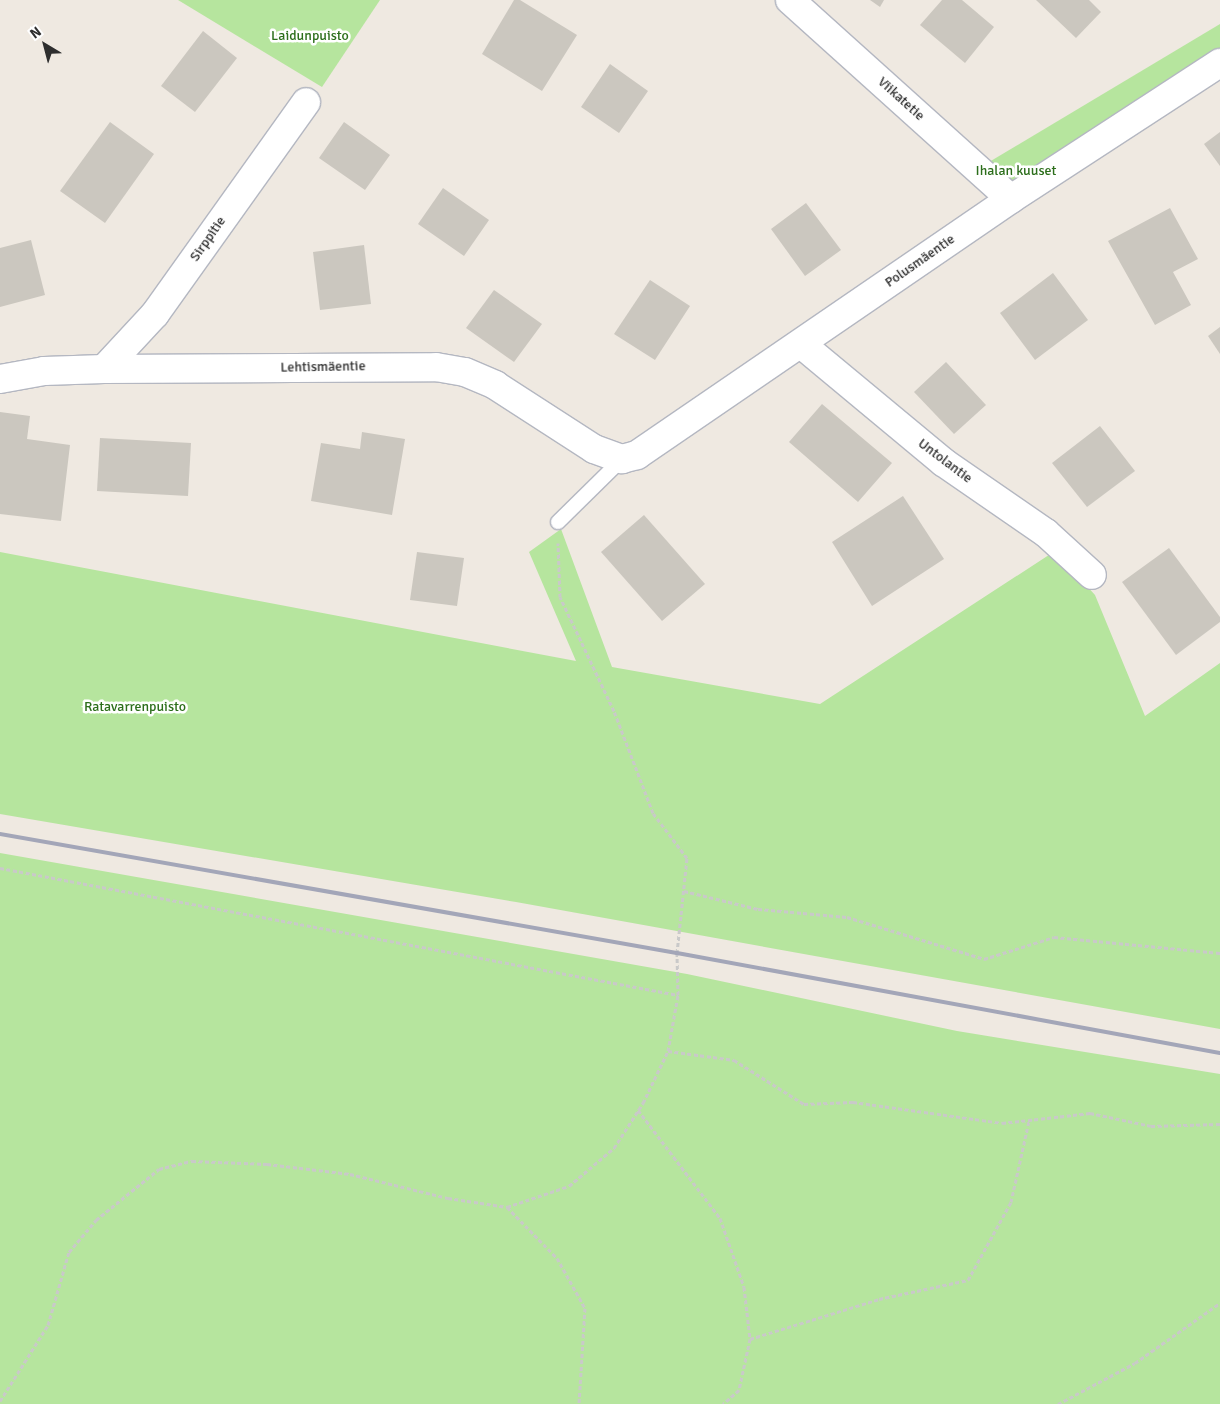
<!DOCTYPE html>
<html>
<head>
<meta charset="utf-8">
<style>
	body { margin:0 }
	#map { position:relative; width:1220px; height:1404px; overflow:hidden; background:#efe9e1; font-family:Signika,sans-serif }
	div>[style] { position:absolute }
	[style*='--x'] { left:calc(var(--x)*1px); top:calc(var(--y)*1px); width:calc(var(--w)*1px); rotate:calc(var(--a)*1deg) }
	.green>* { inset:0; background:#b6e59e }
	.building>* { inset:0; background:#cbc7bf }
	.path>* { height:3px; margin-top:-1.5px; transform-origin:0; background:repeating-linear-gradient(90deg,#c9c9c9 0 4px,transparent 0 6.5px) }
	.roads { filter:drop-shadow(1px 0 #b4b7c1) drop-shadow(-1px 0 #b4b7c1) drop-shadow(0 1px #b4b7c1) drop-shadow(0 -1px #b4b7c1) }
	.lane>* { height:14px; margin:-7px; padding:0 7px; transform-origin:7px; border-radius:7px; background:#fff }
	.street>* { height:28px; margin:-14px; padding:0 14px; transform-origin:14px; border-radius:14px; background:#fff }
	.rail>* { height:4px; margin:-2px; padding:0 2px; transform-origin:2px; border-radius:2px; background:#a3a6b8 }
	span { translate:-50% -50%; white-space:nowrap; text-align:center; line-height:1.15; -webkit-text-stroke:5px #fff; paint-order:stroke }
	.park-label { font-size:14px; color:#2c6e1b }
	.street-label { font-size:14px; color:#2e2e2e }
	.north { position:absolute; left:20px; top:20px; width:50px; height:50px; -webkit-text-stroke:4px #fff; paint-order:stroke; rotate:323deg; font-size:14px; font-weight:700; line-height:20px; text-align:center; color:#2e2e2e }
	.north::after { content:''; display:block; margin:auto; width:18px; height:22px; background:#2e2e2e; clip-path:polygon(50% 0,100% 100%,50% 72%,0 100%) }
</style>
</head>
<body>
<div id="map">
	<div class="green">
		<div style="clip-path:polygon(178px 0,380px 0,322px 87px)"></div>
		<div style="clip-path:polygon(1220px 24px,1220px 63px,1011px 199px,979px 168px)"></div>
		<div style="clip-path:polygon(561px 529px,612px 667px,820px 704px,1055px 551px,1095px 595px,1145px 716px,1220px 663px,1220px 1029px,516px 902px,0 814px,0 552px,576px 661px,529px 552px)"></div>
		<div style="clip-path:polygon(0 853px,687px 974px,957px 1031px,1220px 1074px,1220px 1404px,0 1404px)"></div>
	</div>
	<div class="building">
		<div style="clip-path:polygon(514px 0,520px 0,577px 35px,542px 91px,482px 54px)"></div>
		<div style="clip-path:polygon(870px 0,884px 0,880px 7px)"></div>
		<div style="clip-path:polygon(942px 0,962px 0,994px 27px,965px 63px,920px 25px)"></div>
		<div style="clip-path:polygon(1036px 0,1089px 0,1101px 12px,1076px 38px)"></div>
		<div style="clip-path:polygon(203px 31px,237px 58px,195px 112px,161px 86px)"></div>
		<div style="clip-path:polygon(610px 64px,648px 91px,619px 133px,581px 107px)"></div>
		<div style="clip-path:polygon(110px 122px,154px 154px,105px 223px,60px 191px)"></div>
		<div style="clip-path:polygon(344px 122px,390px 155px,365px 190px,319px 158px)"></div>
		<div style="clip-path:polygon(1220px 132px,1220px 166px,1204px 144px)"></div>
		<div style="clip-path:polygon(443px 188px,489px 220px,464px 256px,418px 224px)"></div>
		<div style="clip-path:polygon(806px 203px,841px 250px,805px 276px,771px 229px)"></div>
		<div style="clip-path:polygon(1170px 208px,1198px 259px,1173px 272px,1191px 305px,1155px 325px,1108px 241px)"></div>
		<div style="clip-path:polygon(31px 240px,45px 295px,0 307px,0 248px)"></div>
		<div style="clip-path:polygon(364px 245px,371px 304px,320px 310px,313px 252px)"></div>
		<div style="clip-path:polygon(1053px 273px,1088px 320px,1035px 360px,1000px 313px)"></div>
		<div style="clip-path:polygon(650px 280px,690px 306px,655px 360px,614px 334px)"></div>
		<div style="clip-path:polygon(494px 290px,542px 324px,514px 362px,466px 328px)"></div>
		<div style="clip-path:polygon(1220px 327px,1220px 354px,1208px 336px)"></div>
		<div style="clip-path:polygon(946px 362px,986px 405px,954px 434px,914px 392px)"></div>
		<div style="clip-path:polygon(822px 404px,892px 463px,858px 502px,789px 442px)"></div>
		<div style="clip-path:polygon(0 412px,30px 416px,27px 439px,70px 445px,61px 521px,0 514px)"></div>
		<div style="clip-path:polygon(1100px 426px,1135px 471px,1087px 507px,1052px 463px)"></div>
		<div style="clip-path:polygon(362px 432px,405px 439px,392px 515px,311px 501px,321px 443px,360px 449px)"></div>
		<div style="clip-path:polygon(100px 438px,191px 443px,188px 496px,97px 491px)"></div>
		<div style="clip-path:polygon(903px 496px,944px 559px,872px 606px,832px 542px)"></div>
		<div style="clip-path:polygon(644px 515px,705px 584px,662px 621px,601px 552px)"></div>
		<div style="clip-path:polygon(1169px 548px,1220px 617px,1220px 622px,1176px 655px,1122px 582px)"></div>
		<div style="clip-path:polygon(417px 552px,464px 558px,457px 606px,410px 600px)"></div>
	</div>
	<div class="path">
		<div style="--x:0;--y:868;--w:690;--a:10.61"></div>
		<div style="--x:684;--y:891;--w:76;--a:13.7"></div>
		<div style="--x:758;--y:909;--w:89;--a:5.1"></div>
		<div style="--x:847;--y:917;--w:143;--a:17"></div>
		<div style="--x:984;--y:959;--w:73;--a:-17.4"></div>
		<div style="--x:1054;--y:937;--w:167;--a:5.5"></div>
		<div style="--x:668;--y:1051;--w:67;--a:7.8"></div>
		<div style="--x:734;--y:1060;--w:83;--a:32.2"></div>
		<div style="--x:804;--y:1104;--w:49;--a:-2.3"></div>
		<div style="--x:853;--y:1102;--w:150;--a:8"></div>
		<div style="--x:1002;--y:1123;--w:89;--a:-6.5"></div>
		<div style="--x:1090;--y:1113;--w:62;--a:12"></div>
		<div style="--x:1151;--y:1126;--w:69;--a:-1.7"></div>
		<div style="--x:638;--y:1110;--w:136;--a:52.8"></div>
		<div style="--x:720;--y:1218;--w:73;--a:70.8"></div>
		<div style="--x:744;--y:1287;--w:52;--a:83.4"></div>
		<div style="--x:750;--y:1339;--w:52;--a:102.2"></div>
		<div style="--x:739;--y:1390;--w:21;--a:139"></div>
		<div style="--x:507;--y:1207;--w:71;--a:45.6"></div>
		<div style="--x:557;--y:1258;--w:57;--a:60.8"></div>
		<div style="--x:585;--y:1308;--w:96;--a:93.6"></div>
		<div style="--x:750;--y:1339;--w:135;--a:-17.2"></div>
		<div style="--x:879;--y:1299;--w:91;--a:-12.1"></div>
		<div style="--x:968;--y:1280;--w:89;--a:-61.1"></div>
		<div style="--x:1011;--y:1202;--w:83;--a:-77.5"></div>
		<div style="--x:0;--y:1401;--w:90;--a:-57.7"></div>
		<div style="--x:48;--y:1325;--w:76;--a:-74"></div>
		<div style="--x:69;--y:1252;--w:42;--a:-49.8"></div>
		<div style="--x:96;--y:1220;--w:81;--a:-39"></div>
		<div style="--x:159;--y:1169;--w:34;--a:-14"></div>
		<div style="--x:192;--y:1161;--w:75;--a:2.3"></div>
		<div style="--x:267;--y:1164;--w:84;--a:6.9"></div>
		<div style="--x:350;--y:1174;--w:101;--a:13.8"></div>
		<div style="--x:448;--y:1198;--w:60;--a:8.7"></div>
		<div style="--x:507;--y:1207;--w:65;--a:-18.7"></div>
		<div style="--x:569;--y:1186;--w:59;--a:-40.2"></div>
		<div style="--x:614;--y:1148;--w:54;--a:-57.2"></div>
		<div style="--x:643;--y:1103;--w:58;--a:-64.3"></div>
		<div style="--x:668;--y:1051;--w:57;--a:-79.9"></div>
		<div style="--x:678;--y:995;--w:42;--a:-91.4"></div>
		<div style="--x:677;--y:953;--w:96;--a:-84"></div>
		<div style="--x:687;--y:858;--w:56;--a:-127.1"></div>
		<div style="--x:653;--y:813;--w:109;--a:-110.9"></div>
		<div style="--x:614;--y:711;--w:126;--a:-115.3"></div>
		<div style="--x:560;--y:597;--w:54;--a:-92.1"></div>
		<div style="--x:1058;--y:1404;--w:87;--a:-28"></div>
		<div style="--x:1135;--y:1363;--w:104;--a:-35.2"></div>
	</div>
	<div class="roads">
		<div class="lane">
			<div style="--x:558;--y:522;--w:90;--a:-44.5"></div>
		</div>
		<div class="street">
			<div style="--x:790;--y:0;--w:297;--a:42"></div>
			<div style="--x:801;--y:344;--w:185;--a:39.7"></div>
			<div style="--x:943;--y:462;--w:125;--a:34.6"></div>
			<div style="--x:1046;--y:533;--w:62;--a:42.4"></div>
			<div style="--x:104;--y:369;--w:75;--a:-47.2"></div>
			<div style="--x:155;--y:314;--w:260;--a:-54.5"></div>
			<div style="--x:0;--y:379;--w:45;--a:-10.3"></div>
			<div style="--x:44;--y:371;--w:60;--a:-1.9"></div>
			<div style="--x:104;--y:369;--w:332;--a:-0.3"></div>
			<div style="--x:436;--y:367;--w:29;--a:10"></div>
			<div style="--x:465;--y:372;--w:33;--a:23"></div>
			<div style="--x:495;--y:385;--w:118;--a:32.9"></div>
			<div style="--x:594;--y:449;--w:30;--a:20"></div>
			<div style="--x:622;--y:459;--w:16;--a:-15"></div>
			<div style="--x:637;--y:455;--w:453;--a:-34.4"></div>
			<div style="--x:1011;--y:199;--w:249;--a:-33.1"></div>
		</div>
	</div>
	<div class="rail">
		<div style="--x:0;--y:834;--w:687;--a:9.97"></div>
		<div style="--x:677;--y:953;--w:552;--a:10.43"></div>
	</div>
	<div class="park-label">
		<span style="left:310px;top:36px">Laidunpuisto</span>
		<span style="left:1016px;top:171px">Ihalan kuuset</span>
		<span style="left:135px;top:707px">Ratavarrenpuisto</span>
	</div>
	<div class="street-label">
		<span style="left:901px;top:99px;rotate:42deg">Viikatetie</span>
		<span style="left:208px;top:239px;rotate:-55deg">Sirppitie</span>
		<span style="left:920px;top:261px;rotate:-35deg">Polusmäentie</span>
		<span style="left:323px;top:367px;rotate:-1deg">Lehtismäentie</span>
		<span style="left:945px;top:461px;rotate:37deg">Untolantie</span>
	</div>
	<div class="north">N</div>
</div>
</body>
</html>
